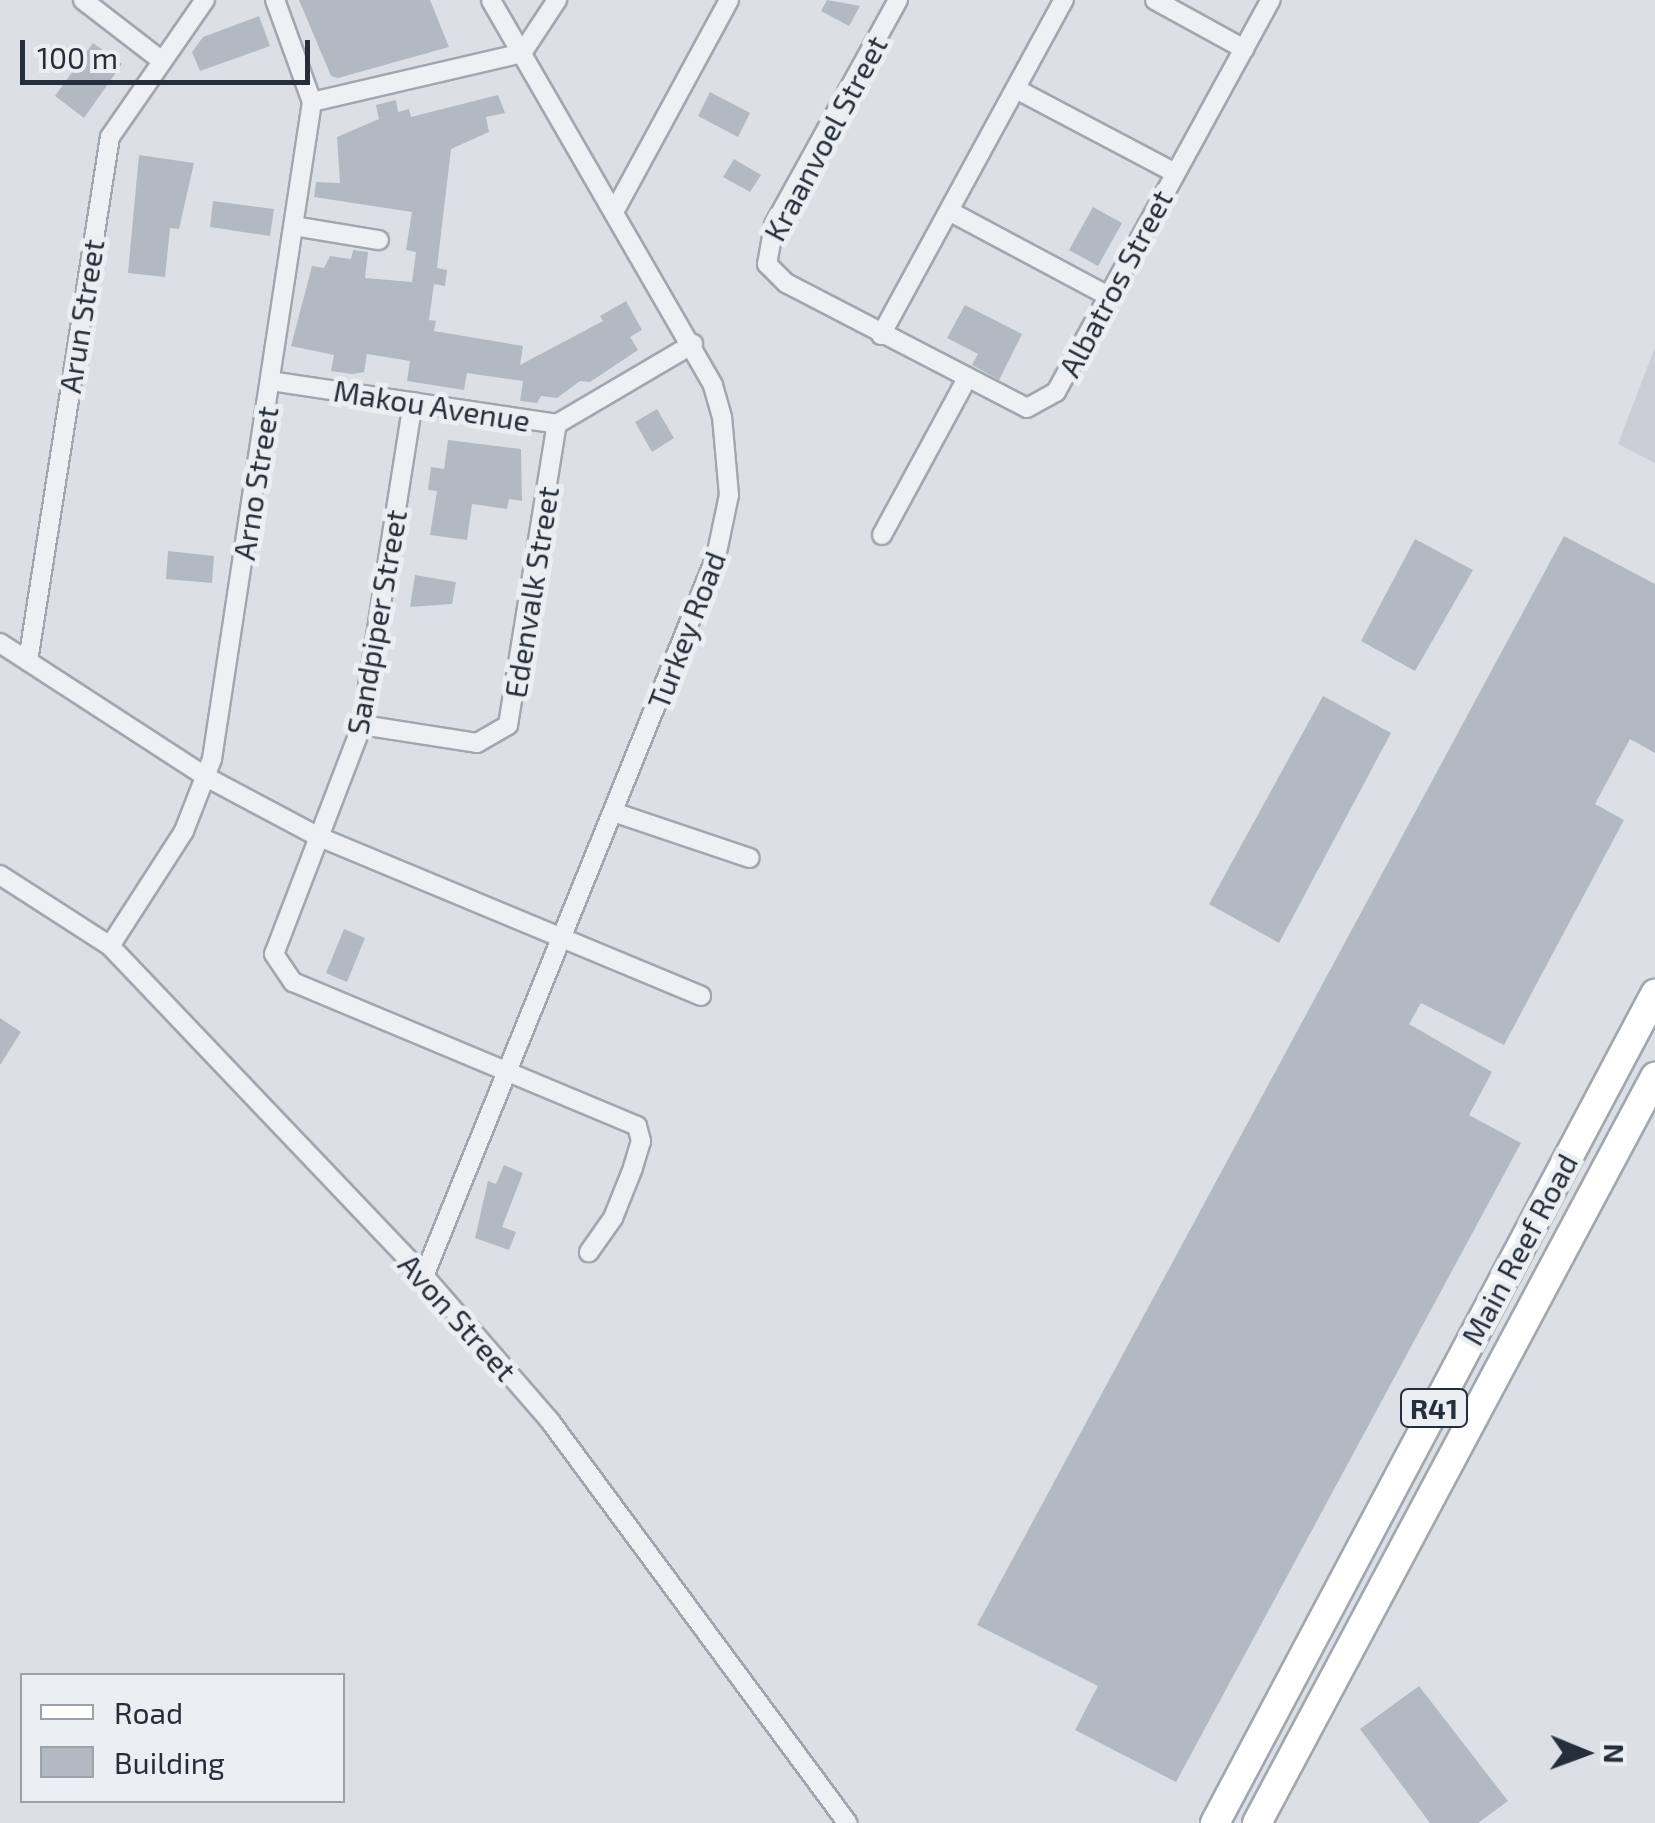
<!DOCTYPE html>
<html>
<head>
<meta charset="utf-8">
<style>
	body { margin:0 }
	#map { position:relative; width:1655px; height:1823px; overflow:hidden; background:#dce0e6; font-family:"Exo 2",sans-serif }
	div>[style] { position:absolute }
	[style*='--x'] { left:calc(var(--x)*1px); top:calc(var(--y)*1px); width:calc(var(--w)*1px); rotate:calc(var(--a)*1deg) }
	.built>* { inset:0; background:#cacfd7 }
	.building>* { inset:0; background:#b3b9c2 }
	.roads { filter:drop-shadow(2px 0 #a2a7af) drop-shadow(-2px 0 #a2a7af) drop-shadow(0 2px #a2a7af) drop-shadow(0 -2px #a2a7af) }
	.street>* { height:18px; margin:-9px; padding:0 9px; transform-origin:9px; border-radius:9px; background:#eef0f4 }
	.primary>* { height:28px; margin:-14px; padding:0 14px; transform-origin:14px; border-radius:14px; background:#fff }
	span { translate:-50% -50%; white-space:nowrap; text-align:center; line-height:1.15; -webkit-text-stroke:10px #ebeff3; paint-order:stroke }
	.shield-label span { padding:2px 8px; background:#ebeff3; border:2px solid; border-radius:8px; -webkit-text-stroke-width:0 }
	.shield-label { font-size:28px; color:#262e3b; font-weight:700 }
	.street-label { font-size:30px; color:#262e3b }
	.legend { position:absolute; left:20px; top:1673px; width:325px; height:130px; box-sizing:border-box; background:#ebeff3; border:2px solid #9ca2a9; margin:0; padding:12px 18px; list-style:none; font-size:30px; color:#262e3b }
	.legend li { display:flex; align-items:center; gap:20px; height:50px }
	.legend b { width:50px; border:2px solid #9ca2a9 }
	.north { position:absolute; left:1535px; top:1703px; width:100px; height:100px; -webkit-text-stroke:8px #ebeff3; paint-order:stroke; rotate:91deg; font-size:28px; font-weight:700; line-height:40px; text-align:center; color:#262e3b }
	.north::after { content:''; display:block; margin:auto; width:35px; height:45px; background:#262e3b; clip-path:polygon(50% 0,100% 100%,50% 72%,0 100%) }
	.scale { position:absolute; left:20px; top:40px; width:290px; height:45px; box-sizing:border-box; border:5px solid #262e3b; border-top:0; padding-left:12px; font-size:30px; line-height:35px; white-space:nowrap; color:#262e3b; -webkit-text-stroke:8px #ebeff3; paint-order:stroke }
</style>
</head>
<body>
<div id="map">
	<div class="built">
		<div style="clip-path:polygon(1655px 347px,1655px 463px,1618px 444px)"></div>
	</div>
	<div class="building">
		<div style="clip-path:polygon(299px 0,430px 0,449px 47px,338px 78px,331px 76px)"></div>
		<div style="clip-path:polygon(827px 0,860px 6px,849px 26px,821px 11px)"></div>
		<div style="clip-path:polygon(259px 16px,270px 46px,200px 71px,192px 52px,203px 37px)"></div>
		<div style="clip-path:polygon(93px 43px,122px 64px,84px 118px,55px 96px)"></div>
		<div style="clip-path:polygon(710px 92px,750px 113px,738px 137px,698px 116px)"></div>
		<div style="clip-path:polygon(498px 95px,505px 113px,486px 117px,489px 132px,451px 149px,437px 268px,447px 270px,445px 286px,434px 284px,429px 320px,436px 321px,434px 331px,523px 346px,520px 365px,603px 321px,600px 316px,626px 301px,642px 330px,630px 337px,638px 350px,590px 382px,580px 381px,557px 398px,541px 396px,537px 403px,520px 401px,523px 381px,467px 373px,464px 390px,407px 381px,410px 361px,367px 354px,364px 372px,352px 374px,331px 371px,334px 355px,291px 346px,312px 266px,324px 268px,330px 256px,351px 259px,353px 250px,368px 252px,365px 278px,412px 282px,416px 252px,406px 250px,412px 212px,314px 197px,316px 182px,340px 183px,337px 137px,379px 119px,376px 105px,396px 100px,398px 112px,409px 109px,411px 117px)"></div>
		<div style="clip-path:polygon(139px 155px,194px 163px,179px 229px,170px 228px,165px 277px,128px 273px)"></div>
		<div style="clip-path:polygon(734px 159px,761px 175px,750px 192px,723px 177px)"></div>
		<div style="clip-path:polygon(213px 201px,274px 209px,270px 236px,210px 227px)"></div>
		<div style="clip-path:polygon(1093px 207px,1122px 223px,1098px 266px,1069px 250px)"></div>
		<div style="clip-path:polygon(965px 305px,1022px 334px,999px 380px,972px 365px,978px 354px,947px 338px)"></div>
		<div style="clip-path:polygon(657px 409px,674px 438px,652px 452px,635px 422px)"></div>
		<div style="clip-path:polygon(448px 440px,521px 449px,522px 501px,509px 499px,507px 509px,472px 504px,467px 540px,430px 535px,437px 491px,428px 490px,431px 467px,444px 469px)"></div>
		<div style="clip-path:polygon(1564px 536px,1655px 584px,1655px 753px,1630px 739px,1595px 804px,1624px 820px,1504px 1045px,1421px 1003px,1409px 1024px,1492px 1072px,1469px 1115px,1521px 1143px,1176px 1782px,1075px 1730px,1098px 1686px,977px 1625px)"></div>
		<div style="clip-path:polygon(1415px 539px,1473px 570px,1415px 671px,1361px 641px)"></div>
		<div style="clip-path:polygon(168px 551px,214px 556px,212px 583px,166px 579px)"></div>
		<div style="clip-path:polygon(415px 575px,456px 582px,452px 604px,410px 607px)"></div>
		<div style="clip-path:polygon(1323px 696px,1391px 733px,1279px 943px,1209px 904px)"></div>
		<div style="clip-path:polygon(344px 929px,365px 938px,347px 982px,326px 973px)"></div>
		<div style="clip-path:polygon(0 1018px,21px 1032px,0 1065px)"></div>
		<div style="clip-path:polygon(504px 1165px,523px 1173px,502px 1227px,516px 1232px,509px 1250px,475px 1238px,488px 1181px,496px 1184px)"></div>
		<div style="clip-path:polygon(1419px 1686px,1508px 1801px,1478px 1823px,1430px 1823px,1360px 1729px)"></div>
	</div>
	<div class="roads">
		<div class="street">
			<div style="--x:83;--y:0;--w:98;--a:37.6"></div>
			<div style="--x:898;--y:0;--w:257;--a:118.9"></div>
			<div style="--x:774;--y:225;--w:40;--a:100"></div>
			<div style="--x:767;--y:264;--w:27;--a:45"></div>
			<div style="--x:786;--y:283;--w:271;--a:27.4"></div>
			<div style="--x:1027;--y:408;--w:33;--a:-29"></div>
			<div style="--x:1056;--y:392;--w:447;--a:-61.3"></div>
			<div style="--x:1155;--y:0;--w:102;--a:28.8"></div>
			<div style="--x:522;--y:53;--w:64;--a:-56.6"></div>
			<div style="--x:1016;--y:89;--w:180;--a:27.8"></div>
			<div style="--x:312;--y:102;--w:216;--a:-13.1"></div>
			<div style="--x:949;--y:211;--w:180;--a:28.1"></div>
			<div style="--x:614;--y:212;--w:241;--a:-61.5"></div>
			<div style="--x:294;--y:226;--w:86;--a:9.4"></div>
			<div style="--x:881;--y:335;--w:382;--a:-61.4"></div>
			<div style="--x:270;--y:381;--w:290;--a:8.5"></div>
			<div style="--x:557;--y:424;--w:158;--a:-30.5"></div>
			<div style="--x:413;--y:402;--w:327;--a:99"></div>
			<div style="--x:362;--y:725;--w:245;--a:111"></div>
			<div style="--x:274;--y:954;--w:34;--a:56"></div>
			<div style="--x:293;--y:982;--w:373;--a:22.7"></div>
			<div style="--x:637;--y:1126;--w:16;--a:75"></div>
			<div style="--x:641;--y:1141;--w:28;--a:107"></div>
			<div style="--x:633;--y:1168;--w:54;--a:111.8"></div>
			<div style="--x:613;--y:1218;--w:42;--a:125.2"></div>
			<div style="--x:882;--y:535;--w:176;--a:-61.5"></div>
			<div style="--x:0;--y:643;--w:248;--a:33"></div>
			<div style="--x:208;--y:778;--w:123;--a:28"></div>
			<div style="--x:317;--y:836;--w:416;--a:22.6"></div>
			<div style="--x:28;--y:661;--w:530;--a:-81.11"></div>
			<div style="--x:110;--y:137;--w:167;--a:-55.3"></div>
			<div style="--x:362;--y:725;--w:116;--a:8.9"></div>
			<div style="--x:477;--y:743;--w:36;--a:-30"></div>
			<div style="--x:508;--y:725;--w:305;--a:-80.8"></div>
			<div style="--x:616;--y:813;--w:141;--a:18.6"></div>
			<div style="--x:0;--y:875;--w:131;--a:32.8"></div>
			<div style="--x:110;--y:946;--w:456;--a:46.4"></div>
			<div style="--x:424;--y:1276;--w:192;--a:49"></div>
			<div style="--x:550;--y:1421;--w:500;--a:53.5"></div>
			<div style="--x:110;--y:946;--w:137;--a:-57.2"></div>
			<div style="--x:184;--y:831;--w:77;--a:-68.7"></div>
			<div style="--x:212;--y:759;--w:665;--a:-81.35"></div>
			<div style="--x:312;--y:102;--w:109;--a:-109.9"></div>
			<div style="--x:424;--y:1276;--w:776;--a:-67.9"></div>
			<div style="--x:716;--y:557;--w:63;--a:-78.2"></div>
			<div style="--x:729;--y:495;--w:78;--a:-95.1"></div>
			<div style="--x:722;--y:417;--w:33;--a:-106"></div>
			<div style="--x:713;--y:385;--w:444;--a:-120"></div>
		</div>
		<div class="primary">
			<div style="--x:1215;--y:1823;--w:939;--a:-62.04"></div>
			<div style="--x:1257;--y:1823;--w:846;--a:-61.92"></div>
		</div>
	</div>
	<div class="shield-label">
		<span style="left:1434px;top:1408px">R41</span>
	</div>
	<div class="street-label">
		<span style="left:825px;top:138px;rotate:-62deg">Kraanvoel Street</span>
		<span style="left:1115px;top:283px;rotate:-62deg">Albatros Street</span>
		<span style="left:81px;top:316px;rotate:-81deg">Arun Street</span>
		<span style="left:432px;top:405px;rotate:9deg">Makou Avenue</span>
		<span style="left:255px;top:483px;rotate:-81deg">Arno Street</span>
		<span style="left:531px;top:592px;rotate:-81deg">Edenvalk Street</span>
		<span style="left:376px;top:622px;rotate:-80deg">Sandpiper Street</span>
		<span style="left:686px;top:630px;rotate:-69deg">Turkey Road</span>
		<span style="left:1519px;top:1249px;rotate:-62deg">Main Reef Road</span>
		<span style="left:458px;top:1317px;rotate:48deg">Avon Street</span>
	</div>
	<ul class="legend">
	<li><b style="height:12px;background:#fff"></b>Road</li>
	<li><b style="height:28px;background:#b3b9c2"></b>Building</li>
	</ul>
	<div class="north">N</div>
	<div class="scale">100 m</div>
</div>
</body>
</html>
